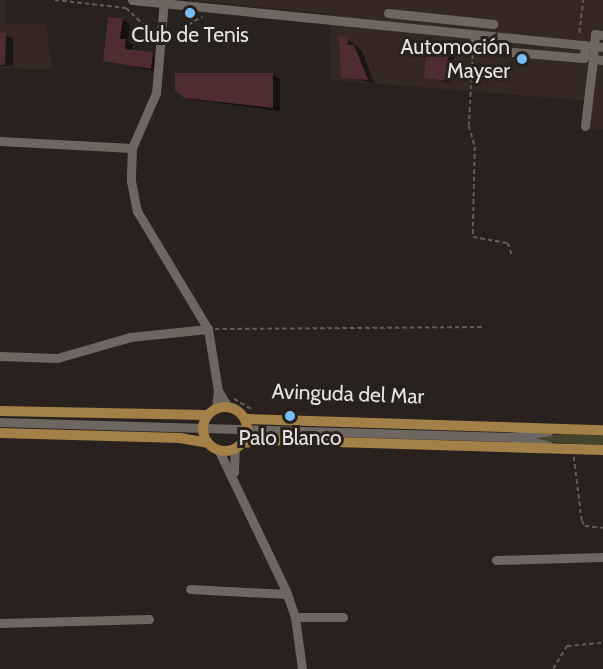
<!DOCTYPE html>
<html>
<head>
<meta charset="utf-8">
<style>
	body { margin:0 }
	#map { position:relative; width:603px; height:669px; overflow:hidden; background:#28211d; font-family:Cabin,sans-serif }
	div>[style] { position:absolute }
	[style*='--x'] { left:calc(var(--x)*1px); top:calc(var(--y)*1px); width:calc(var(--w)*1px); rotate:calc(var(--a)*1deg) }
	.built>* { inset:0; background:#352822 }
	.green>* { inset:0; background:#44452c }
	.shadow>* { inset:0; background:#0007 }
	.building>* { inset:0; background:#4e2c30 }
	.path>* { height:1.5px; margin-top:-0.75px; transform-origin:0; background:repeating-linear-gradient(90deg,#625b58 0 4.5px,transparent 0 7.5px) }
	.minor>* { height:9px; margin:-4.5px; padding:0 4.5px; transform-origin:4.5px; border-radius:4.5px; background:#6e6661 }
	.major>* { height:10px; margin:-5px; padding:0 5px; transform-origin:5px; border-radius:5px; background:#a28047 }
	.major>.ring { margin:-5px; padding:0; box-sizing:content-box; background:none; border:10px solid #a28047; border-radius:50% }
	.dots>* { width:16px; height:16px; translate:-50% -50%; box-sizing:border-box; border:3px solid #28211d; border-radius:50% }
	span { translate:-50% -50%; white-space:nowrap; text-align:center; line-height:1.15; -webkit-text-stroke:6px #28211d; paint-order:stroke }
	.poi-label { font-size:21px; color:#e7e1df }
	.right { translate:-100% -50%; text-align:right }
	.street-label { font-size:21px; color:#e7e1df }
</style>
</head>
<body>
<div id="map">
	<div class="built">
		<div style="clip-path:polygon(0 0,6px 0,5px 24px,46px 24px,52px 70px,0 68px)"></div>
		<div style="clip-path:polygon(189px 0,603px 0,603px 129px,587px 130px,591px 101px,331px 80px,329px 14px)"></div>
	</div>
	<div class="green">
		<div style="clip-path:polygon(563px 434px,603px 435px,603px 447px,520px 439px)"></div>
	</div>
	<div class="shadow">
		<div style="clip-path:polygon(122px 19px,130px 24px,128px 42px,133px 45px,132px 52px,160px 58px,158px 72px,105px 60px)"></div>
		<div style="clip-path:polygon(0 34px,13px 38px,13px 66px,0 66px)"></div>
		<div style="clip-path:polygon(347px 38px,362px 51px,374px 83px,343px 77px)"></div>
		<div style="clip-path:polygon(448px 52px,454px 55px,451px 83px,426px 78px)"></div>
		<div style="clip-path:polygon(273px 75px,280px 79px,280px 111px,188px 99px,176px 89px)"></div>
	</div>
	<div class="building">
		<div style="clip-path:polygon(108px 17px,123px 18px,120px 39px,126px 39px,125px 49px,153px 52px,151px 69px,103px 61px)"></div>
		<div style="clip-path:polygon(0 32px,6px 33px,5px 65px,0 65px)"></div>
		<div style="clip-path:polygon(339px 36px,348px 37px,348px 45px,354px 45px,368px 80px,341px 78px)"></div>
		<div style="clip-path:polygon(427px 48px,449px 51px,446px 81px,424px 78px)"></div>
		<div style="clip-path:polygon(175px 73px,273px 73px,273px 108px,184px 98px,175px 90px)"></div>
	</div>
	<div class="path">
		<div style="--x:55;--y:0;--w:71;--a:6.4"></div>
		<div style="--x:126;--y:8;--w:37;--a:43"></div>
		<div style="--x:579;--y:33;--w:33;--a:-83"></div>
		<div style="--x:169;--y:37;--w:39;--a:-32"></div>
		<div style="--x:473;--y:55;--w:71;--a:93.2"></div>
		<div style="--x:469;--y:126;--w:22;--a:74"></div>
		<div style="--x:475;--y:147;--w:90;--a:91.3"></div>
		<div style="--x:473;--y:237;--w:36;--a:10"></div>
		<div style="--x:508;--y:243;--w:13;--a:72"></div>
		<div style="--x:215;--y:329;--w:270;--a:-0.4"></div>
		<div style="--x:234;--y:399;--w:22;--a:30"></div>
		<div style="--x:574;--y:457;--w:64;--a:82.9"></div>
		<div style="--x:582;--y:521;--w:6;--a:59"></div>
		<div style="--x:585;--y:526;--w:18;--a:6"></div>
		<div style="--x:553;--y:669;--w:27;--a:-59"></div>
		<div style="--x:567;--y:646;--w:36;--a:-5"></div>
	</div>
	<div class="minor">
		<div style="--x:132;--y:0;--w:473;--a:5.7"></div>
		<div style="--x:164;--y:0;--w:93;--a:94.9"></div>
		<div style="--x:156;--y:93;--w:60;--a:113.6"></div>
		<div style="--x:132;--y:148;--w:33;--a:92"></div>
		<div style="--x:131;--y:181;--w:31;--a:79"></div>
		<div style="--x:137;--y:211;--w:138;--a:59"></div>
		<div style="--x:208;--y:329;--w:63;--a:80.8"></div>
		<div style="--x:218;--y:391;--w:17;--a:97"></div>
		<div style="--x:388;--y:13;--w:106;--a:6"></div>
		<div style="--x:603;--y:35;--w:8;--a:-173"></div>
		<div style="--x:595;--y:34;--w:25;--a:95"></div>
		<div style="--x:593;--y:59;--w:10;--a:6"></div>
		<div style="--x:474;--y:41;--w:9;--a:58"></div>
		<div style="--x:479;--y:49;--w:105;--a:4.9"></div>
		<div style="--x:584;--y:58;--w:13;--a:-86"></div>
		<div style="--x:585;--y:126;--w:67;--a:-83.2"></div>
		<div style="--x:0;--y:141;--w:132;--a:3"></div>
		<div style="--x:0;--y:356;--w:57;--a:2"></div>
		<div style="--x:57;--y:358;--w:76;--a:-16"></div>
		<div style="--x:130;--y:337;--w:78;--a:-5.9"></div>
		<div style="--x:218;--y:391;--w:19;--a:58"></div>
		<div style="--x:0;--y:422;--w:512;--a:1.68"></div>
		<div style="--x:512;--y:437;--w:37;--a:-9"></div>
		<div style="--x:514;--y:438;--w:35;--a:12"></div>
		<div style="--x:219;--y:451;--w:155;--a:64.4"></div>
		<div style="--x:286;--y:591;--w:28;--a:71"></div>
		<div style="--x:295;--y:617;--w:52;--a:82.3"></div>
		<div style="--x:234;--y:472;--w:23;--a:-88"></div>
		<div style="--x:496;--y:560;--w:107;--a:-1.6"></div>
		<div style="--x:190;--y:589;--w:97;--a:3"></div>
		<div style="--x:295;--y:617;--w:48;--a:0"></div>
		<div style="--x:0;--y:623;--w:149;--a:-1.5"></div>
	</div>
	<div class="major">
		<div class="ring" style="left:203px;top:407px;width:34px;height:34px"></div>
		<div style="--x:0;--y:411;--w:207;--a:1.1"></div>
		<div style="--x:245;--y:419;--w:358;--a:1.8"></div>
		<div style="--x:0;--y:433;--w:180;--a:1.6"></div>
		<div style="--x:180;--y:438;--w:28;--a:10"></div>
		<div style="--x:243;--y:443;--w:25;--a:-7"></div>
		<div style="--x:268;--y:440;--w:335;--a:1.7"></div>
	</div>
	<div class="dots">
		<div style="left:190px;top:13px;background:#76c0f7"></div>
		<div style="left:522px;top:59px;background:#76c0f7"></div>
		<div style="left:290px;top:416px;background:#76c0f7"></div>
	</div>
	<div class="poi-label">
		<span style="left:190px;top:35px">Club de Tenis</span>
		<span class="right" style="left:510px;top:59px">Automoción<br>Mayser</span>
		<span style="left:290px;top:438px">Palo Blanco</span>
	</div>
	<div class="street-label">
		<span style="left:348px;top:394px;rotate:2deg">Avinguda del Mar</span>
	</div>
</div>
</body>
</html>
